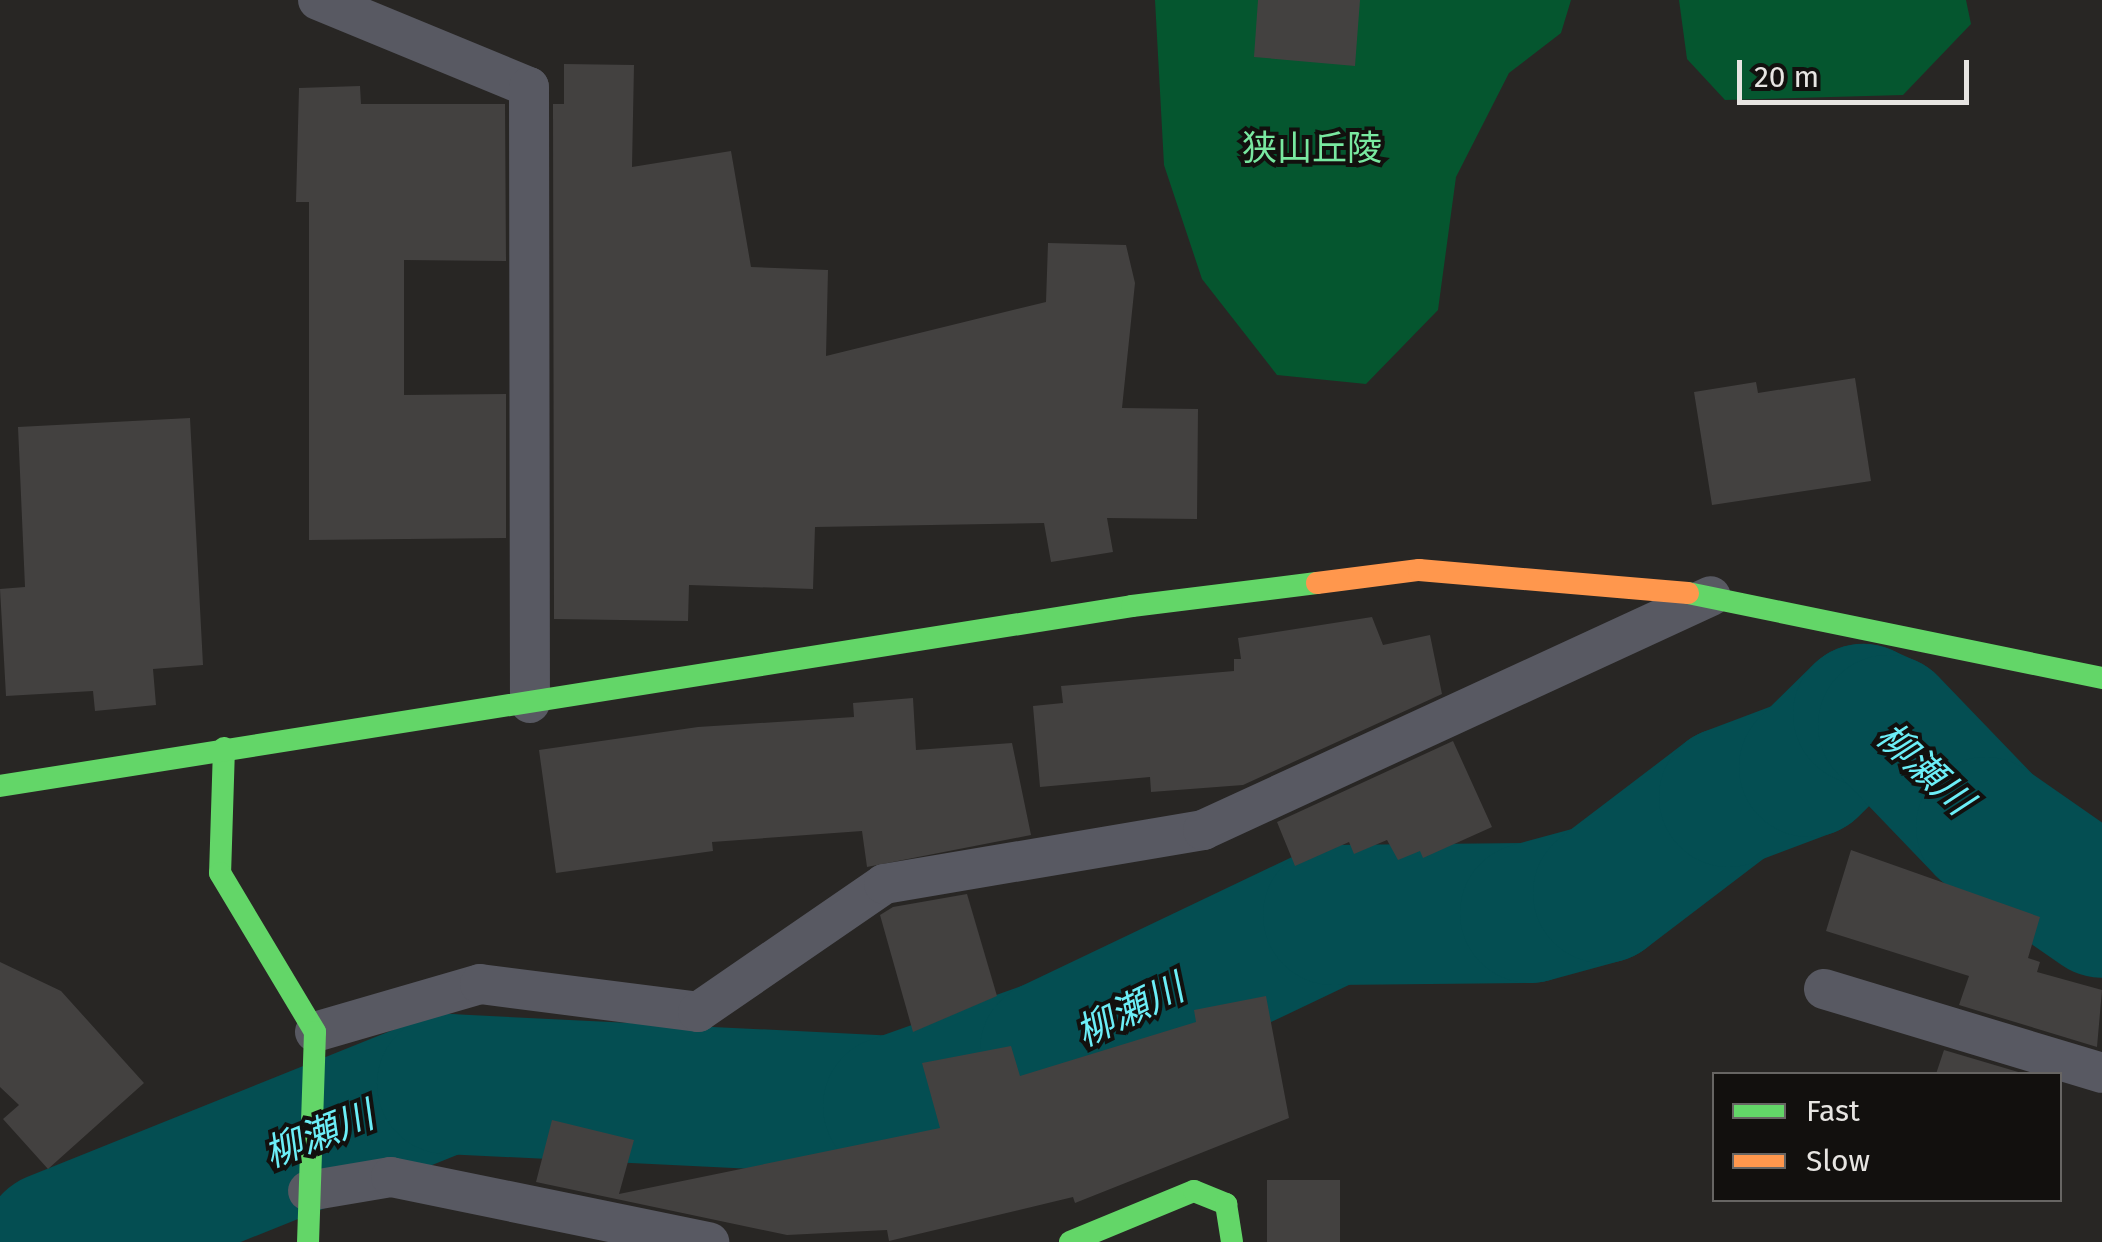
<!DOCTYPE html>
<html>
<head>
<meta charset="utf-8">
<style>
	body { margin:0 }
	#map { position:relative; width:2102px; height:1242px; overflow:hidden; background:#282624; font-family:"Fira Sans","Noto Sans JP",sans-serif }
	div>[style] { position:absolute }
	[style*='--x'] { left:calc(var(--x)*1px); top:calc(var(--y)*1px); width:calc(var(--w)*1px); rotate:calc(var(--a)*1deg) }
	.green>* { inset:0; background:#05562f }
	.river>* { height:140px; margin:-70px; padding:0 70px; transform-origin:70px; border-radius:70px; background:#044e52 }
	.building>* { inset:0; background:#434140 }
	.lane>* { height:40px; margin:-20px; padding:0 20px; transform-origin:20px; border-radius:20px; background:#585962 }
	.fast>* { height:22px; margin:-11px; padding:0 11px; transform-origin:11px; border-radius:11px; background:#63d668 }
	.slow>* { height:22px; margin:-11px; padding:0 11px; transform-origin:11px; border-radius:11px; background:#ff974d }
	span { translate:-50% -50%; white-space:nowrap; text-align:center; line-height:1.15; -webkit-text-stroke:8px #12100e; paint-order:stroke }
	.park-label { font-size:35px; color:#79e8a0 }
	.water-label { font-size:38px; color:#6ceef7; font-style:italic }
	.legend { position:absolute; left:1712px; top:1072px; width:350px; height:130px; box-sizing:border-box; background:#12100e; border:2px solid #676563; margin:0; padding:12px 18px; list-style:none; font-size:30px; color:#e7e5e2 }
	.legend li { display:flex; align-items:center; gap:20px; height:50px }
	.legend b { width:50px; border:2px solid #676563 }
	.scale { position:absolute; left:1737px; top:60px; width:232px; height:45px; box-sizing:border-box; border:5px solid #e7e5e2; border-top:0; padding-left:12px; font-size:30px; line-height:35px; white-space:nowrap; color:#e7e5e2; -webkit-text-stroke:8px #12100e; paint-order:stroke }
</style>
</head>
<body>
<div id="map">
	<div class="green">
		<div style="clip-path:polygon(1155px 0,1571px 0,1561px 33px,1509px 73px,1456px 177px,1438px 310px,1366px 384px,1277px 375px,1202px 279px,1164px 165px)"></div>
		<div style="clip-path:polygon(1679px 0,1966px 0,1971px 24px,1903px 95px,1725px 100px,1687px 59px)"></div>
	</div>
	<div class="river">
		<div style="--x:53;--y:1242;--w:424;--a:-21.9"></div>
		<div style="--x:447;--y:1084;--w:447;--a:2.8"></div>
		<div style="--x:893;--y:1106;--w:167;--a:-19.6"></div>
		<div style="--x:1050;--y:1050;--w:314;--a:-25.5"></div>
		<div style="--x:1333;--y:915;--w:197;--a:-0.6"></div>
		<div style="--x:1530;--y:913;--w:76;--a:-15.3"></div>
		<div style="--x:1603;--y:893;--w:158;--a:-37.3"></div>
		<div style="--x:1729;--y:797;--w:85;--a:-20.6"></div>
		<div style="--x:1809;--y:767;--w:76;--a:-44.5"></div>
		<div style="--x:1863;--y:714;--w:27;--a:24"></div>
		<div style="--x:1888;--y:725;--w:141;--a:46.1"></div>
		<div style="--x:1986;--y:827;--w:141;--a:34.9"></div>
	</div>
	<div class="building">
		<div style="clip-path:polygon(1258px 0,1360px 0,1355px 66px,1254px 57px)"></div>
		<div style="clip-path:polygon(564px 64px,634px 65px,632px 167px,731px 151px,751px 267px,828px 270px,826px 356px,1046px 302px,1048px 243px,1126px 245px,1135px 283px,1122px 408px,1198px 409px,1197px 519px,1107px 518px,1113px 552px,1051px 562px,1044px 523px,815px 527px,813px 589px,689px 585px,688px 621px,554px 619px,553px 104px,564px 104px)"></div>
		<div style="clip-path:polygon(360px 86px,361px 104px,505px 104px,506px 261px,404px 260px,404px 395px,506px 394px,506px 538px,309px 540px,309px 202px,296px 202px,299px 88px)"></div>
		<div style="clip-path:polygon(1855px 378px,1871px 481px,1712px 505px,1694px 392px,1756px 382px,1758px 393px)"></div>
		<div style="clip-path:polygon(190px 418px,203px 665px,153px 669px,156px 705px,95px 711px,93px 691px,6px 696px,0 589px,25px 587px,18px 427px)"></div>
		<div style="clip-path:polygon(1372px 617px,1383px 645px,1430px 635px,1442px 694px,1243px 785px,1151px 792px,1150px 777px,1040px 787px,1033px 706px,1063px 703px,1061px 686px,1234px 671px,1234px 659px,1241px 659px,1238px 638px)"></div>
		<div style="clip-path:polygon(913px 698px,916px 750px,1012px 743px,1031px 835px,867px 867px,862px 831px,712px 842px,713px 851px,556px 873px,539px 750px,698px 727px,854px 717px,853px 703px)"></div>
		<div style="clip-path:polygon(1453px 741px,1492px 827px,1423px 858px,1420px 851px,1398px 860px,1387px 840px,1354px 854px,1349px 842px,1295px 866px,1277px 822px)"></div>
		<div style="clip-path:polygon(1851px 850px,2040px 917px,2028px 958px,2040px 962px,2037px 972px,2102px 990px,2097px 1047px,1959px 1005px,1969px 976px,1826px 931px)"></div>
		<div style="clip-path:polygon(967px 894px,997px 996px,913px 1032px,880px 915px,893px 907px)"></div>
		<div style="clip-path:polygon(0 962px,61px 991px,144px 1083px,48px 1169px,3px 1119px,19px 1105px,0 1087px)"></div>
		<div style="clip-path:polygon(1266px 996px,1289px 1118px,1075px 1203px,1073px 1197px,889px 1241px,887px 1230px,787px 1235px,536px 1182px,552px 1120px,634px 1140px,619px 1194px,940px 1128px,922px 1063px,1011px 1046px,1020px 1076px,1196px 1022px,1194px 1010px)"></div>
		<div style="clip-path:polygon(1944px 1050px,2025px 1074px,1936px 1074px)"></div>
		<div style="clip-path:polygon(1267px 1180px,1340px 1180px,1340px 1242px,1267px 1242px)"></div>
	</div>
	<div class="lane">
		<div style="--x:318;--y:0;--w:228;--a:22.4"></div>
		<div style="--x:529;--y:87;--w:616;--a:89.91"></div>
		<div style="--x:1824;--y:989;--w:290;--a:16.8"></div>
		<div style="--x:315;--y:1032;--w:172;--a:-16.2"></div>
		<div style="--x:480;--y:984;--w:220;--a:7.3"></div>
		<div style="--x:698;--y:1012;--w:226;--a:-34.5"></div>
		<div style="--x:884;--y:884;--w:324;--a:-9.6"></div>
		<div style="--x:1203;--y:830;--w:559;--a:-24.73"></div>
		<div style="--x:308;--y:1191;--w:84;--a:-9.6"></div>
		<div style="--x:391;--y:1177;--w:325;--a:11.6"></div>
	</div>
	<div class="fast">
		<div style="--x:1688;--y:593;--w:423;--a:11.6"></div>
		<div style="--x:224;--y:748;--w:125;--a:91.8"></div>
		<div style="--x:220;--y:873;--w:185;--a:59.1"></div>
		<div style="--x:315;--y:1032;--w:210;--a:91.9"></div>
		<div style="--x:0;--y:786;--w:1146;--a:-9.03"></div>
		<div style="--x:1132;--y:606;--w:186;--a:-7.1"></div>
		<div style="--x:1070;--y:1242;--w:134;--a:-22.4"></div>
		<div style="--x:1194;--y:1191;--w:35;--a:22"></div>
		<div style="--x:1226;--y:1204;--w:38;--a:81"></div>
	</div>
	<div class="slow">
		<div style="--x:1317;--y:583;--w:103;--a:-7.3"></div>
		<div style="--x:1419;--y:570;--w:270;--a:4.9"></div>
	</div>
	<div class="park-label">
		<span style="left:1312px;top:148px">狭山丘陵</span>
	</div>
	<div class="water-label">
		<span style="left:1924px;top:769px;rotate:43deg">柳瀬川</span>
		<span style="left:1130px;top:1011px;rotate:-26deg">柳瀬川</span>
		<span style="left:319px;top:1135px;rotate:-22deg">柳瀬川</span>
	</div>
	<ul class="legend">
	<li><b style="height:12px;background:#63d668"></b>Fast</li>
	<li><b style="height:12px;background:#ff974d"></b>Slow</li>
	</ul>
	<div class="scale">20 m</div>
</div>
</body>
</html>
